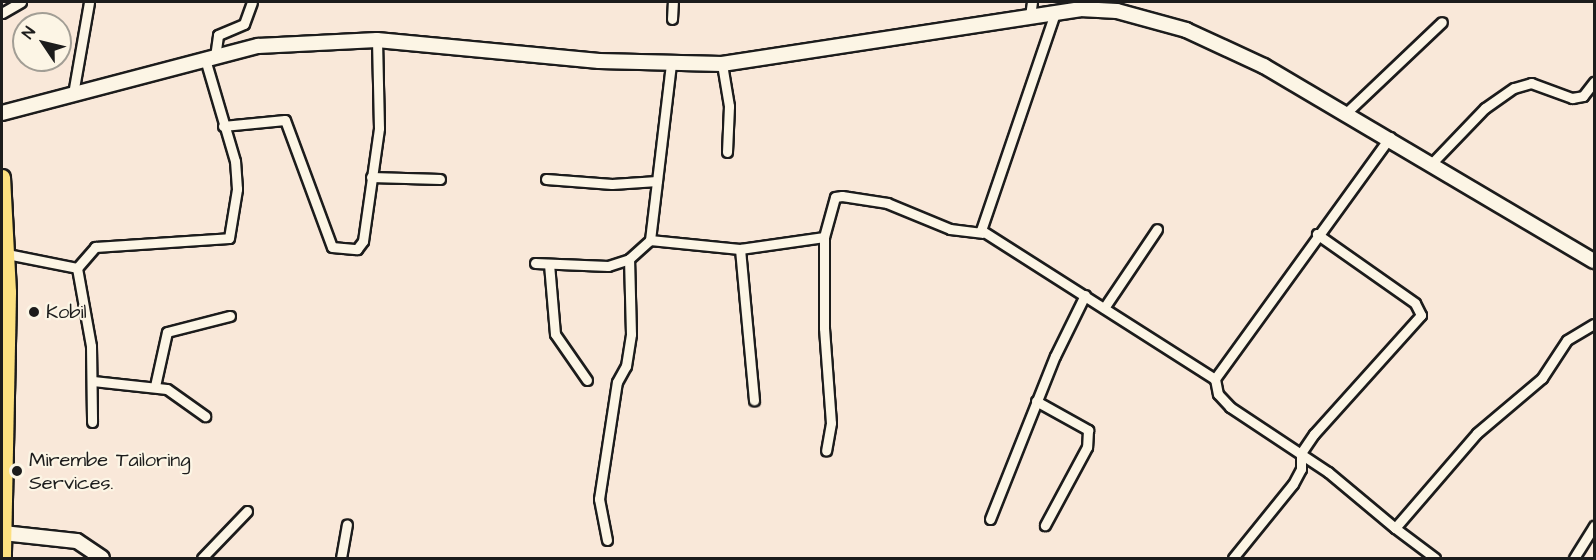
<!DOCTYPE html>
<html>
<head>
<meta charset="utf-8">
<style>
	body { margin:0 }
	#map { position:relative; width:1596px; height:560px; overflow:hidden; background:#f9e8d9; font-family:"Architects Daughter",sans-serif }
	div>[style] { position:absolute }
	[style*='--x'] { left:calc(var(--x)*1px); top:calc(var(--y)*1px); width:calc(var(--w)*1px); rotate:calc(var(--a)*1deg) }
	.roads { filter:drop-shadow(2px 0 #1c1c1c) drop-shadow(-2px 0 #1c1c1c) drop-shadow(0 2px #1c1c1c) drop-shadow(0 -2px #1c1c1c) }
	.street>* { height:9px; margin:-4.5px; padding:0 4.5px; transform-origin:4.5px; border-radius:4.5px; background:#fcf5e5 }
	.secondary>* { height:14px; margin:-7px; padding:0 7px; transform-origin:7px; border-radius:7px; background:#fcf5e5 }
	.primary>* { height:15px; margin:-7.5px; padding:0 7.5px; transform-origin:7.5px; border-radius:7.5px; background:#fce080 }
	.dots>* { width:16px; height:16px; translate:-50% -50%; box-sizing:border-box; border:3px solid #fcf5e5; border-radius:50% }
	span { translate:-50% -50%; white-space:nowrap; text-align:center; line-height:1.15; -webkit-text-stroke:4.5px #fcf5e5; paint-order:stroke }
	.poi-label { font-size:20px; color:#1c1c1c }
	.left { translate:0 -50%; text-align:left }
	.frame { position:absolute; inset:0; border:3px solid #1c1c1c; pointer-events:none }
	.north { position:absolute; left:12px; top:12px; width:60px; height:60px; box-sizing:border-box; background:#fcf5e5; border:2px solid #a29e95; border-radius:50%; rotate:305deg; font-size:16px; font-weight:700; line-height:24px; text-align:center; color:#1c1c1c }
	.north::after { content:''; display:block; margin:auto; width:21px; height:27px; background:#1c1c1c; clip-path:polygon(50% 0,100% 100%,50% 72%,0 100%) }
</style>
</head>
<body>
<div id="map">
	<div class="roads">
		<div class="street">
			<div style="--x:2;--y:13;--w:22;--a:-30"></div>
			<div style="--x:1055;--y:13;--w:229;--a:108.8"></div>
			<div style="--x:981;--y:230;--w:277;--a:32.5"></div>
			<div style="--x:1030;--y:16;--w:14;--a:-82"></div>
			<div style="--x:672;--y:19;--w:17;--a:-87"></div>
			<div style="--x:215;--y:57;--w:22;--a:-82"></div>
			<div style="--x:218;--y:35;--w:28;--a:-23"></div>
			<div style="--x:244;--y:24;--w:23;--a:-70"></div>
			<div style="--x:722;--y:64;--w:43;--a:80.5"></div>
			<div style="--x:729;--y:106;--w:46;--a:92.5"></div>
			<div style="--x:73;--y:94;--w:93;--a:-80.1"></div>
			<div style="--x:1346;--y:113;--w:132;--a:-43.5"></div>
			<div style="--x:223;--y:126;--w:62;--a:-5.5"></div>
			<div style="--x:285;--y:120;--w:135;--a:69.7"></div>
			<div style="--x:332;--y:247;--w:25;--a:5"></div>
			<div style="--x:357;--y:249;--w:10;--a:-53"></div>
			<div style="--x:363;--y:241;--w:114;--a:-81.9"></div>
			<div style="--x:379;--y:128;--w:88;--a:-91.3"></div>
			<div style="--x:1390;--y:137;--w:299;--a:125.9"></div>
			<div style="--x:1215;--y:379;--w:15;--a:79"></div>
			<div style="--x:1218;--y:394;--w:18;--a:47"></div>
			<div style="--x:1230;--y:407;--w:118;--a:33.6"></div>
			<div style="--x:1328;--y:472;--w:87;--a:39.9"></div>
			<div style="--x:1432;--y:163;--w:76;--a:-46.1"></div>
			<div style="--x:1485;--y:108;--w:35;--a:-35"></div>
			<div style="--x:1514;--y:88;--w:18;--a:-16"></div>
			<div style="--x:1531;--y:83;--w:44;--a:20.1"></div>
			<div style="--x:1572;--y:98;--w:11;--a:-10"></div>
			<div style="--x:1583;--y:96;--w:18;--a:-52"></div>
			<div style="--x:371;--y:177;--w:69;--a:1.7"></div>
			<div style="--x:546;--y:179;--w:66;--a:4.3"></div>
			<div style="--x:612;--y:184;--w:45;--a:-3.8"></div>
			<div style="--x:824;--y:237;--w:41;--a:-74.6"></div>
			<div style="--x:835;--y:197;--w:7;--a:-8"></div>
			<div style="--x:842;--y:196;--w:46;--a:8.8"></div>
			<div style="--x:887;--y:203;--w:68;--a:22.4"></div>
			<div style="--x:950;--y:229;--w:32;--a:7"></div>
			<div style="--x:650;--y:240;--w:90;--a:5.7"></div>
			<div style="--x:740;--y:249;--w:85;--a:-8.1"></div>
			<div style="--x:824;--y:237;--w:91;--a:90"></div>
			<div style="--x:824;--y:328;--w:95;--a:85.8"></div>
			<div style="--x:831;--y:423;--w:28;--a:100"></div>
			<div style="--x:740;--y:249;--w:152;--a:84.7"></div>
			<div style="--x:7;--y:254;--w:71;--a:11.3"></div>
			<div style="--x:77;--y:268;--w:28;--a:-49"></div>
			<div style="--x:95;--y:247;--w:134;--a:-3.8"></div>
			<div style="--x:229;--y:238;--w:50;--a:-80.7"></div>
			<div style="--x:237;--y:189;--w:28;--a:-94"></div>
			<div style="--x:235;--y:161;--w:106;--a:-106.4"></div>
			<div style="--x:535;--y:263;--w:73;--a:2.4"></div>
			<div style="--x:608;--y:266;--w:22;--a:-18"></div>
			<div style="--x:549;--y:264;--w:70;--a:85.1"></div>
			<div style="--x:555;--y:334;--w:56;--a:55.2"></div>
			<div style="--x:77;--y:268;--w:79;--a:79.8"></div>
			<div style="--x:91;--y:346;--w:76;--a:89.2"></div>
			<div style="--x:1104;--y:308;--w:95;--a:-56.1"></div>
			<div style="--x:93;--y:381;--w:74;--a:6.2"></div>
			<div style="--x:167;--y:389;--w:47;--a:35.4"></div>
			<div style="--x:155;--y:386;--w:55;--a:-77.5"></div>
			<div style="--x:167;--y:332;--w:65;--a:-14.3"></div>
			<div style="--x:1036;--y:401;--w:60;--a:29.1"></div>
			<div style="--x:1088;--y:430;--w:17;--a:93"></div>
			<div style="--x:1087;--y:447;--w:89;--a:118.3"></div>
			<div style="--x:990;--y:519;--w:175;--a:-68.3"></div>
			<div style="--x:1055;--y:356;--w:68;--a:-63.8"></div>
			<div style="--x:607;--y:540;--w:42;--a:-101"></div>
			<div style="--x:599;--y:499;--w:118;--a:-81.3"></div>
			<div style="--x:617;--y:382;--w:18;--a:-61"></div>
			<div style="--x:626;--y:366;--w:32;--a:-81"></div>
			<div style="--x:631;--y:334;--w:75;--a:-91.5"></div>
			<div style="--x:629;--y:259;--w:28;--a:-42"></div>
			<div style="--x:650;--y:240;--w:177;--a:-83.2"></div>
			<div style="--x:202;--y:558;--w:65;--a:-46.2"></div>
			<div style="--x:341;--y:558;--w:34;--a:-80"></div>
			<div style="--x:1233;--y:558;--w:95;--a:-51"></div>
			<div style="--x:1293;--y:484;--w:17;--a:-62"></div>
			<div style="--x:1301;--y:469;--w:16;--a:-90"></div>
			<div style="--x:1301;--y:453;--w:23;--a:-56"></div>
			<div style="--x:1314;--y:434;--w:160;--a:-48"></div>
			<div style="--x:1421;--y:315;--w:13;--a:-117"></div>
			<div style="--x:1415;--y:303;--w:120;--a:-144.9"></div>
			<div style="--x:1435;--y:558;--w:50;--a:-143.1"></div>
			<div style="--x:1395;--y:528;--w:125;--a:-49.2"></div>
			<div style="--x:1477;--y:433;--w:85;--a:-40.2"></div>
			<div style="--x:1542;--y:378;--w:45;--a:-56.7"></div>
			<div style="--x:1567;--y:340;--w:31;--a:-31"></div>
			<div style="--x:1574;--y:558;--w:38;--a:-58"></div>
		</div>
		<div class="secondary">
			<div style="--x:2;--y:113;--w:265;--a:-14.7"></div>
			<div style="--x:258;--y:46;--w:119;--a:-2.9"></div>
			<div style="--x:377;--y:40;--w:223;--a:5.4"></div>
			<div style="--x:599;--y:61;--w:123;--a:1.4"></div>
			<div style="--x:722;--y:64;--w:362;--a:-8.7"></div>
			<div style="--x:1080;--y:9;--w:37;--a:3"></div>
			<div style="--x:1117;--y:11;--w:72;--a:15.4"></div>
			<div style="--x:1186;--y:30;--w:86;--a:24.8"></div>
			<div style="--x:1264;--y:66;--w:383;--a:30.6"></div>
			<div style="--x:3;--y:533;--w:74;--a:6.2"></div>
			<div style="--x:77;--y:541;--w:30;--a:34"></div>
		</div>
		<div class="primary">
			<div style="--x:2;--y:177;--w:115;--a:87"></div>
			<div style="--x:8;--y:292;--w:266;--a:91.1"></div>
		</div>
	</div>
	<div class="dots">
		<div style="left:34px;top:312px;background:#1c1c1c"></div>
		<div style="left:17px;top:471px;background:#1c1c1c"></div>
	</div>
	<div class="poi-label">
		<span class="left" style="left:46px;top:312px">Kobil</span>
		<span class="left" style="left:29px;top:472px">Mirembe Tailoring<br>Services.</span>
	</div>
	<div class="frame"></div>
	<div class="north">N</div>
</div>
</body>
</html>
